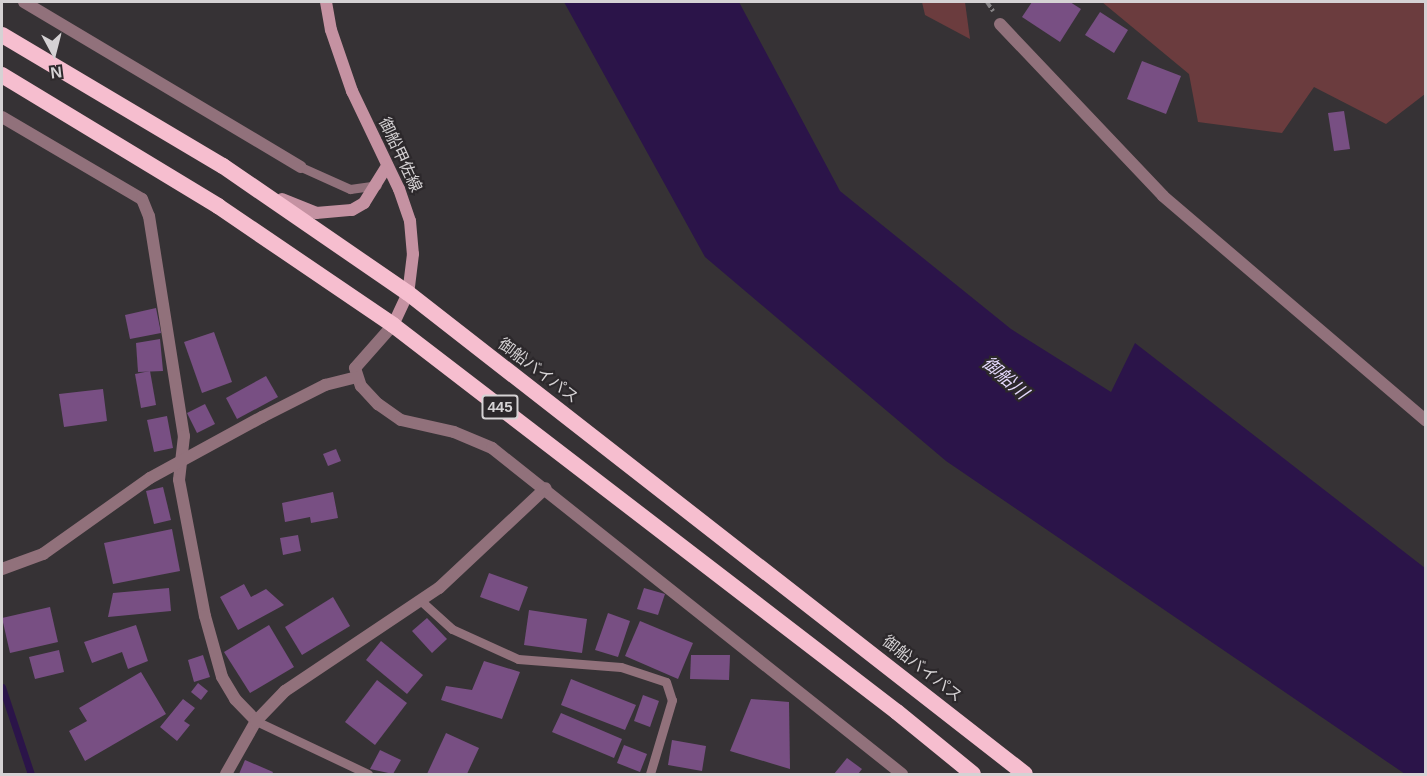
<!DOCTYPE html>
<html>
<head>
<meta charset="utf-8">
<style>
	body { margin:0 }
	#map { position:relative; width:1427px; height:776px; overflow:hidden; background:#363235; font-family:Helvetica,"Noto Sans JP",sans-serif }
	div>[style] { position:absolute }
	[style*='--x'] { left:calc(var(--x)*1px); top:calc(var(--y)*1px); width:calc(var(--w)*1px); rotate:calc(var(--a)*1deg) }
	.green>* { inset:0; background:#6b3c3e }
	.water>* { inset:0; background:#2b1449 }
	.stream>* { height:7px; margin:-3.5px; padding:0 3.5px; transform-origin:3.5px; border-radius:3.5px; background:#2b1449 }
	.building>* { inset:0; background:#784f83 }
	.path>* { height:4px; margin-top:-2px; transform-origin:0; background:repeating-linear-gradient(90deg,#878486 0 6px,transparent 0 9px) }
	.service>* { height:9px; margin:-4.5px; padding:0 4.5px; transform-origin:4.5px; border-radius:4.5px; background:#91717b }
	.minor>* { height:12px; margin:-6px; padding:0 6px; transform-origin:6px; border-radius:6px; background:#91717b }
	.secondary>* { height:12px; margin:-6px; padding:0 6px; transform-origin:6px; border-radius:6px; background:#c592a2 }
	.trunk>* { height:16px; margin:-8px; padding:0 8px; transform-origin:8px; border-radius:8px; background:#f6becf }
	span { translate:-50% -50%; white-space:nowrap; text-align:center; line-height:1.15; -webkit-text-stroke:4.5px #2c282b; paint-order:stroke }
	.shield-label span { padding:2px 4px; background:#2c282b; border:2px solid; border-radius:4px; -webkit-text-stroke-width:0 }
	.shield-label { font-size:15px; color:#d5d2d4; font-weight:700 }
	.street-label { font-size:16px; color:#d5d2d4 }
	.water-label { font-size:18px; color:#e5d9fd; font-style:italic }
	.frame { position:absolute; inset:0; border:3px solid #d5d2d4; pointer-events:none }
	.north { position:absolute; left:24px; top:24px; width:60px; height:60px; -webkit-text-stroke:4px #2c282b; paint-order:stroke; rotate:173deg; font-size:16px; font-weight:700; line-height:24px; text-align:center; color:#d5d2d4 }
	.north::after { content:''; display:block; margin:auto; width:21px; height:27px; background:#d5d2d4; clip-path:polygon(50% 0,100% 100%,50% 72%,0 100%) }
</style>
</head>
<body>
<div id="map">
	<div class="green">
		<div style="clip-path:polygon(922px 2px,965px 2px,970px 39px,925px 15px)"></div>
		<div style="clip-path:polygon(1102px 2px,1425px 2px,1425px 94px,1386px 124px,1314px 87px,1282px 133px,1198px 122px,1189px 74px)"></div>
	</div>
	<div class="water">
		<div style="clip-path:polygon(564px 2px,739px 2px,840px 191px,1011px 329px,1111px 392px,1135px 343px,1425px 568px,1425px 774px,1405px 774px,946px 461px,705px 257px)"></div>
	</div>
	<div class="stream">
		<div style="--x:2;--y:687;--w:92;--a:71.6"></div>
	</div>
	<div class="building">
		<div style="clip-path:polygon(1032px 2px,1070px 2px,1081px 9px,1060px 42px,1022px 17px)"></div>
		<div style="clip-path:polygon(1100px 12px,1128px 30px,1114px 53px,1085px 35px)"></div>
		<div style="clip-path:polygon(1142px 61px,1181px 76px,1166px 114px,1127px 99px)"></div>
		<div style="clip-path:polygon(1344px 111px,1350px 149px,1334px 151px,1328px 113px)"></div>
		<div style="clip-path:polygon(156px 308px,161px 333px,130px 339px,125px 315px)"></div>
		<div style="clip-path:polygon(214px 332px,232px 382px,202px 393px,184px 342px)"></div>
		<div style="clip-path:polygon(160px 339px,163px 371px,138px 372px,136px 343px)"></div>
		<div style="clip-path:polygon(150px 371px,156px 405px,141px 408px,135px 374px)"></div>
		<div style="clip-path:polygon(266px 376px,278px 397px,237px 419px,226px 398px)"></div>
		<div style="clip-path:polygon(103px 389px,107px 421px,64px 427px,59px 394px)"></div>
		<div style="clip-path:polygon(205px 404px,215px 424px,197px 433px,187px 413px)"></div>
		<div style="clip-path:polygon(167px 416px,173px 448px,154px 452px,147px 420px)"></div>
		<div style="clip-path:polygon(336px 449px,341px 461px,328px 466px,323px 454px)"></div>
		<div style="clip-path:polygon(163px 487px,171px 520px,154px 524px,146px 491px)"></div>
		<div style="clip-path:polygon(333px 492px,338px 518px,311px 523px,310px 517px,285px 522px,282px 503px)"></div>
		<div style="clip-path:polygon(172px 529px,180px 571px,113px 584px,104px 543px)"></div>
		<div style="clip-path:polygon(298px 535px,301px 551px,283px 555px,280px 538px)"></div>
		<div style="clip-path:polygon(489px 573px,528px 587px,519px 611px,480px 597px)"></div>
		<div style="clip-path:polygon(244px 584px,251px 597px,266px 589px,284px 605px,238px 630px,220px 597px)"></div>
		<div style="clip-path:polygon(169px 588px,171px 611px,108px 617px,113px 593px)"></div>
		<div style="clip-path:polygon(644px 588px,665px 594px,658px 615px,637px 609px)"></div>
		<div style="clip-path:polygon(333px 597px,350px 626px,302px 655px,285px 627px)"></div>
		<div style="clip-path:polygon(50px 607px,58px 642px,10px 653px,2px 618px)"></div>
		<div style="clip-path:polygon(529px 610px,587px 619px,582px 653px,524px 645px)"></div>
		<div style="clip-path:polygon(608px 613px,630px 621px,618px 657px,595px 650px)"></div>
		<div style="clip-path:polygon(427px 618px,447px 639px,432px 653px,412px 631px)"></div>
		<div style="clip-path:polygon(640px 621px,693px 643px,678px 679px,625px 656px)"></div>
		<div style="clip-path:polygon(136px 625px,148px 661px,128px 669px,122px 652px,92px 663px,84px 642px)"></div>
		<div style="clip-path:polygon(269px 625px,294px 667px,250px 693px,224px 652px)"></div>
		<div style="clip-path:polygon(381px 641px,423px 675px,407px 694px,366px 660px)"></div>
		<div style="clip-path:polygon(59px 650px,64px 672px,35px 679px,29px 657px)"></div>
		<div style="clip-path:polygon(203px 655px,210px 677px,194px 682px,188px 660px)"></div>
		<div style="clip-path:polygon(691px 655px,730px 655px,729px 680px,690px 679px)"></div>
		<div style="clip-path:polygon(484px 661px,520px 672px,502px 719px,441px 700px,446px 686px,472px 690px)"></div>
		<div style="clip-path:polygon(141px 672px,166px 714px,85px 761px,69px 731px,87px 721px,79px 708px)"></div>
		<div style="clip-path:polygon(571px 679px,636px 705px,625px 730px,561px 705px)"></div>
		<div style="clip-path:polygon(377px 680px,407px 703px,375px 745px,345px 722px)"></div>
		<div style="clip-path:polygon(198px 683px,208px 691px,201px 700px,191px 692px)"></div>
		<div style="clip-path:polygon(643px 695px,659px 701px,650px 727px,634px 721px)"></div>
		<div style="clip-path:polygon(183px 699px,195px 708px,184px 721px,190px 725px,177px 741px,160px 727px)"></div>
		<div style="clip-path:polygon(751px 699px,789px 702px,790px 769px,730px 751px)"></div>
		<div style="clip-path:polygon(561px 713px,622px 739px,614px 758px,552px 732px)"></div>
		<div style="clip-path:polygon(446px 733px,479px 748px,467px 774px,427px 774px)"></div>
		<div style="clip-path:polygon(672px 740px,706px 746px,702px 771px,668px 765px)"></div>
		<div style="clip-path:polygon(624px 745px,647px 754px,640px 772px,617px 763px)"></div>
		<div style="clip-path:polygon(380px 750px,401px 760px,393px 774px,370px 769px)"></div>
		<div style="clip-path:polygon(847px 758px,862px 769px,858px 774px,834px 774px)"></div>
		<div style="clip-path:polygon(245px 760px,273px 772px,272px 774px,239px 774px)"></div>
	</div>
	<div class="path">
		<div style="--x:987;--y:2;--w:11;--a:56"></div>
	</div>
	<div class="service">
		<div style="--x:301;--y:167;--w:54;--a:24.2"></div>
		<div style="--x:350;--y:189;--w:27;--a:-8"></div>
		<div style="--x:420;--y:600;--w:43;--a:42.2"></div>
		<div style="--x:452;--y:629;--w:72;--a:24.4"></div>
		<div style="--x:518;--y:659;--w:103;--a:4.4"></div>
		<div style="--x:621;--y:667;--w:47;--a:18.4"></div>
		<div style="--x:666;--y:682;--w:19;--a:72"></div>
		<div style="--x:672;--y:700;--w:77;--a:106.6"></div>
		<div style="--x:256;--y:721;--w:124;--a:25.3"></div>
	</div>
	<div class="minor">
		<div style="--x:24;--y:2;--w:322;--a:30.8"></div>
		<div style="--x:1000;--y:24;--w:237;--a:46.5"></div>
		<div style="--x:1163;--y:196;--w:346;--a:40.5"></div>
		<div style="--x:2;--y:117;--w:162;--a:30.4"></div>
		<div style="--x:142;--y:199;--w:18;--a:68"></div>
		<div style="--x:149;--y:216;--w:223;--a:81"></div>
		<div style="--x:184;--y:436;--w:44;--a:96.5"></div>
		<div style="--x:179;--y:480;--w:138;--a:79.2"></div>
		<div style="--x:205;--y:616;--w:63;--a:74.4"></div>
		<div style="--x:222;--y:677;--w:26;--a:59"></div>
		<div style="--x:235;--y:699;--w:30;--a:46"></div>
		<div style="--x:393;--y:325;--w:57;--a:131.5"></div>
		<div style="--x:355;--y:368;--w:19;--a:72"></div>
		<div style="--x:361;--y:386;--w:25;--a:47"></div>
		<div style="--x:378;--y:404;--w:28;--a:35"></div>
		<div style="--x:401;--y:420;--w:54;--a:12.8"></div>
		<div style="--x:454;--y:432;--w:41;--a:22.8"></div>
		<div style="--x:492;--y:448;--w:524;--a:38.49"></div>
		<div style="--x:2;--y:569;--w:44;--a:-20.1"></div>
		<div style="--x:43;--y:554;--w:131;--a:-35.4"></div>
		<div style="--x:150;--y:478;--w:128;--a:-28.6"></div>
		<div style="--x:262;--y:417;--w:71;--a:-26.9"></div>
		<div style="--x:325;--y:385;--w:32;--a:-14"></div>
		<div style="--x:226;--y:774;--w:61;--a:-60.5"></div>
		<div style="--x:256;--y:721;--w:42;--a:-46"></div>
		<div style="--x:285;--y:691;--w:185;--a:-33.8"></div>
		<div style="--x:439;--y:588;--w:146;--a:-43.1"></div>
	</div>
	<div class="secondary">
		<div style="--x:326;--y:2;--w:28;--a:80"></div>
		<div style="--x:331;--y:30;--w:65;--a:71"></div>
		<div style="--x:352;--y:91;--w:109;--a:64.4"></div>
		<div style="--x:399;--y:189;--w:34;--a:71"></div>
		<div style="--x:410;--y:221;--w:33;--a:85"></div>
		<div style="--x:413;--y:254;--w:39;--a:97"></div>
		<div style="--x:408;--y:293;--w:35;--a:115"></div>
		<div style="--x:282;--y:199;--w:37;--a:22"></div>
		<div style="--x:316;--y:213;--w:36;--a:-5"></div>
		<div style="--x:352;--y:210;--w:14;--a:-30"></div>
		<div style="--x:364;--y:203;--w:44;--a:-58.1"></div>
	</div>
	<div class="trunk">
		<div style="--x:2;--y:35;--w:257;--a:30.7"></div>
		<div style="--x:223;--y:166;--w:224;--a:34.5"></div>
		<div style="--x:408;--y:293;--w:782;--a:37.94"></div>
		<div style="--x:2;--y:75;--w:253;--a:31.2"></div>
		<div style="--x:218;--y:206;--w:212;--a:34.2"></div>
		<div style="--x:393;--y:325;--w:635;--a:37.52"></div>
		<div style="--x:897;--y:712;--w:98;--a:39.2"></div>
	</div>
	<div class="shield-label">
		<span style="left:500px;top:407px">445</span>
	</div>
	<div class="street-label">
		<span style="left:400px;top:155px;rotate:65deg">御船甲佐線</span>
		<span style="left:538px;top:371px;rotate:37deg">御船バイパス</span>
		<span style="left:922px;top:669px;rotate:38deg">御船バイパス</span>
	</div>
	<div class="water-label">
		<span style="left:1005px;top:378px;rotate:41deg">御船川</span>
	</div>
	<div class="frame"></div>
	<div class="north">N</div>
</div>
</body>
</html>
